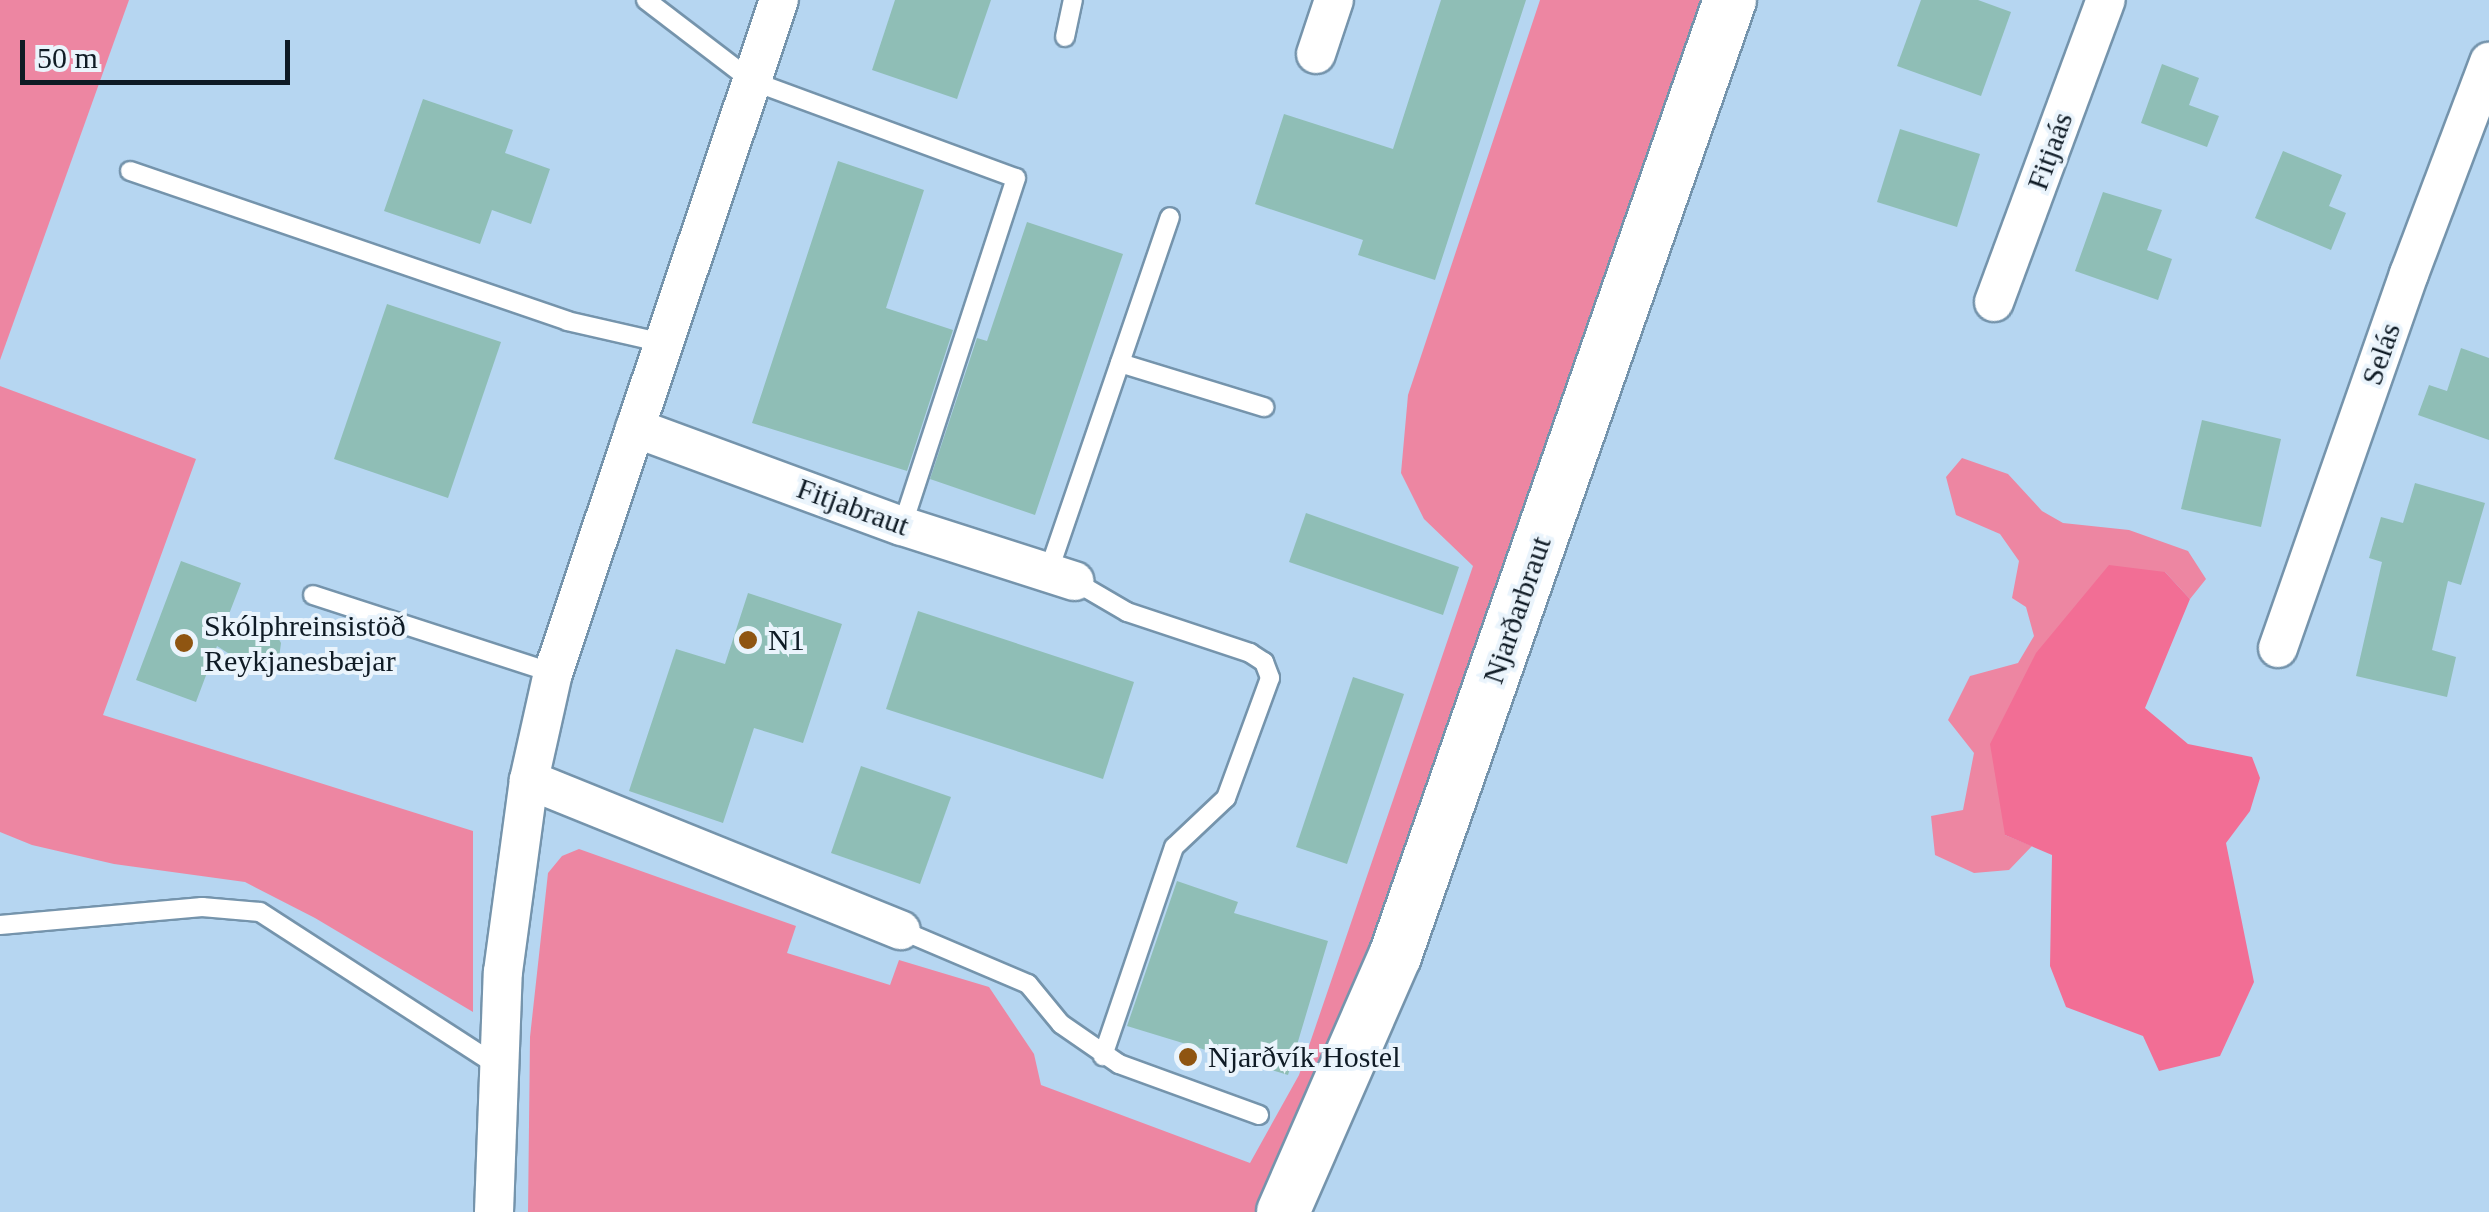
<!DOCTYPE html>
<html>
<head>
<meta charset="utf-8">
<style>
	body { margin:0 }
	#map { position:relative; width:2489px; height:1212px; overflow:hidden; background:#b6d6f1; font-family:"Times New Roman",serif }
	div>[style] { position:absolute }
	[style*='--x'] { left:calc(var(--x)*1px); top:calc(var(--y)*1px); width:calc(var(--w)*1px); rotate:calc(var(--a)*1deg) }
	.green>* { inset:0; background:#ed86a2 }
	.forest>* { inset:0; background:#f26e95 }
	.building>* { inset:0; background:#8fbeb6 }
	.roads { filter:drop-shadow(2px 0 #7594ac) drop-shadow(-2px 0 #7594ac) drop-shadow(0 2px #7594ac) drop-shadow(0 -2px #7594ac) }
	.service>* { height:18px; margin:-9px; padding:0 9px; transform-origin:9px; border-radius:9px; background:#fff }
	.minor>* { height:38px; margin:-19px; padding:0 19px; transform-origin:19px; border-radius:19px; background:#fff }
	.secondary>* { height:52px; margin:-26px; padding:0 26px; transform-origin:26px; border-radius:26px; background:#fff }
	.dots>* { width:28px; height:28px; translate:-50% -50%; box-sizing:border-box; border:5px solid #eaf4fc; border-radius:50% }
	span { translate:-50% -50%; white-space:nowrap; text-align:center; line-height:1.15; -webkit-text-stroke:8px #eaf4fc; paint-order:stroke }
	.street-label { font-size:30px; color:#0f1b25 }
	.poi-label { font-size:30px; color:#0f1b25 }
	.left { translate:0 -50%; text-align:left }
	.scale { position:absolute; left:20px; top:40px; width:270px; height:45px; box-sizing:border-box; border:5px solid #0f1b25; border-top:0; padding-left:12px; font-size:30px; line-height:35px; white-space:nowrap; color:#0f1b25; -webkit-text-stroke:8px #eaf4fc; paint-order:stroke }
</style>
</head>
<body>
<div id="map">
	<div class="green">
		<div style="clip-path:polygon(0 0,129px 0,0 360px)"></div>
		<div style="clip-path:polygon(1540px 0,1710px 0,1379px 953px,1261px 1212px,528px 1212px,530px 1037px,548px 873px,562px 856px,579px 849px,796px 926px,787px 953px,890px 985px,899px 960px,989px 987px,1034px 1054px,1041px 1085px,1250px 1163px,1299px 1075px,1473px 566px,1424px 519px,1401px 473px,1408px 395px)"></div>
		<div style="clip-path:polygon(0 386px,196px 459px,103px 715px,473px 831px,473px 1012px,315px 918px,245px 882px,114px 864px,32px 845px,0 832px)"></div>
		<div style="clip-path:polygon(1962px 458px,2008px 474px,2042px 511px,2063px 523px,2129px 530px,2188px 551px,2206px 579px,2190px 599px,2165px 572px,2005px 835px,2032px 846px,2009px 870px,1974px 873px,1935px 855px,1931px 816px,1963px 810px,1974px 753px,1948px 720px,1970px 676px,2018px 663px,2034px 636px,2026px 607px,2012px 598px,2019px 561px,2000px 534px,1956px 515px,1946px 477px)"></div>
	</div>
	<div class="forest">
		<div style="clip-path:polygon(2109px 565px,2165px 572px,2190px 599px,2145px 708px,2188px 744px,2252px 757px,2260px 778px,2250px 811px,2226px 843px,2254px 982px,2220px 1056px,2159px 1071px,2143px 1036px,2066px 1007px,2050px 966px,2052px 855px,2005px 835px,1990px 744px,2036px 653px)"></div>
	</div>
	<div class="building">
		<div style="clip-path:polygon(895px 0,991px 0,957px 99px,872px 70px)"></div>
		<div style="clip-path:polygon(1441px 0,1526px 0,1435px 280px,1358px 255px,1363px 240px,1255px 204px,1284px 114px,1393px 149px)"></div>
		<div style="clip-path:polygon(1921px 0,1978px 0,2011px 12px,1981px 96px,1897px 66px)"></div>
		<div style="clip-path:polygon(2162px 64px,2199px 78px,2189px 105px,2219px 116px,2207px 147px,2141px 123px)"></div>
		<div style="clip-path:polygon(423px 99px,513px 130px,505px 153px,550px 169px,531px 224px,492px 210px,480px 244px,384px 211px)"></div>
		<div style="clip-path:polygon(1900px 129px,1980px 154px,1957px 227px,1877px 202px)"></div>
		<div style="clip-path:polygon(2283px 151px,2342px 175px,2329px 206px,2346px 213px,2331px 250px,2255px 218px)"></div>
		<div style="clip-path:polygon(838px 161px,924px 190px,886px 308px,953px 330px,907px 471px,752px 423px)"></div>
		<div style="clip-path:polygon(2103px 192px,2162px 210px,2147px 250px,2172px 259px,2158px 300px,2075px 271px)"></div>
		<div style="clip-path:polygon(1027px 222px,1123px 254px,1035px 515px,930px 479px,977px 338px,987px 341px)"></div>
		<div style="clip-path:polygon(387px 304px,501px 342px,448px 498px,334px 459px)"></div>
		<div style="clip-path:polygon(2461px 348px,2489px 358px,2489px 440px,2418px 415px,2429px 385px,2447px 391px)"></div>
		<div style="clip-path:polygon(2202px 420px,2281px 439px,2261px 527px,2181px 509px)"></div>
		<div style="clip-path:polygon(2415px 483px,2485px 503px,2461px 585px,2448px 581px,2432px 650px,2456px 657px,2447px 697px,2356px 676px,2382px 562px,2369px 558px,2381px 517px,2403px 523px)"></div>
		<div style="clip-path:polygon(1306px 513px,1459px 567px,1443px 615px,1289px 562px)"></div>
		<div style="clip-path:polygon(181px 561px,241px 583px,224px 627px,261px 625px,275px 632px,281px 643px,279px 658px,272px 667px,256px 671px,217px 646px,196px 702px,136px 680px)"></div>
		<div style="clip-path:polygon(748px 593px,842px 624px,803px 743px,754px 728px,723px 823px,629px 791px,676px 649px,725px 664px)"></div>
		<div style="clip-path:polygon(918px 611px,1134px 682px,1103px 779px,886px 709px)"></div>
		<div style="clip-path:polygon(1353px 677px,1404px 694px,1347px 864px,1296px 847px)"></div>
		<div style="clip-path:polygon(861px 766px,951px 797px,920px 884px,831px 853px)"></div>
		<div style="clip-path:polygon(1177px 881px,1238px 902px,1234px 913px,1328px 941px,1288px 1075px,1127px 1026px)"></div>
	</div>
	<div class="roads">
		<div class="service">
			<div style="--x:646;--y:0;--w:133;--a:37.4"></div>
			<div style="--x:752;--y:81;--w:281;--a:20.2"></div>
			<div style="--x:1016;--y:178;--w:366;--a:108.1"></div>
			<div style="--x:1065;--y:37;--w:38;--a:-78"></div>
			<div style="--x:130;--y:171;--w:462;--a:18.9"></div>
			<div style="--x:567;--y:321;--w:99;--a:12.8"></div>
			<div style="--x:1120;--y:363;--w:151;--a:17"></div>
			<div style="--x:1048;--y:573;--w:376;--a:-71.1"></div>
			<div style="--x:1074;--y:581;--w:61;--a:30.3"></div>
			<div style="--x:1127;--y:612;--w:130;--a:18.4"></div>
			<div style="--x:1250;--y:653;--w:17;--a:33"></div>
			<div style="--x:1264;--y:662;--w:17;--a:69"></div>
			<div style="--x:1270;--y:678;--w:128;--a:110.1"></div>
			<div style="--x:1226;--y:798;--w:71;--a:136.7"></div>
			<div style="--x:1174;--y:847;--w:221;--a:108.8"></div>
			<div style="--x:313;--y:595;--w:252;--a:18"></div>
			<div style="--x:0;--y:925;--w:203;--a:-5.1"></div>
			<div style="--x:202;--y:907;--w:58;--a:4.9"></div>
			<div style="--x:260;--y:912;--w:283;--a:32.9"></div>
			<div style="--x:901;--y:930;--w:138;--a:23"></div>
			<div style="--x:1028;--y:984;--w:52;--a:50.5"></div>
			<div style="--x:1061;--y:1024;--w:70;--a:34.6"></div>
			<div style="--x:1119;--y:1064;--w:149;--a:20"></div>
		</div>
		<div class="minor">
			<div style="--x:1316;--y:54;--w:57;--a:-71.6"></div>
			<div style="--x:1994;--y:302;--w:322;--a:-69.7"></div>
			<div style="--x:635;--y:428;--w:284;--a:20.2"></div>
			<div style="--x:902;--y:526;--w:181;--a:17.7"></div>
			<div style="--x:2278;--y:648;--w:396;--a:-70.7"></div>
			<div style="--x:2409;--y:274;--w:227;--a:-69.3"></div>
			<div style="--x:529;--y:780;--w:401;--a:22"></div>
			<div style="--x:494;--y:1212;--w:240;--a:-87.9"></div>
			<div style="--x:503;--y:972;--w:194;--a:-82.3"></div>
			<div style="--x:529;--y:780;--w:110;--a:-77.4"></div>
			<div style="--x:553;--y:673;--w:710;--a:-71.44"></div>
		</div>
		<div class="secondary">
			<div style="--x:1283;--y:1212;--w:279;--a:-66.4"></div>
			<div style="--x:1395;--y:956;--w:1013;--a:-70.69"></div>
		</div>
	</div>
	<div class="dots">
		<div style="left:748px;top:640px;background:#8f5511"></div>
		<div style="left:184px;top:643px;background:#8f5511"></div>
		<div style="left:1188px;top:1057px;background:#8f5511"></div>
	</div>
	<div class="street-label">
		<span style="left:2050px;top:151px;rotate:-70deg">Fitjaás</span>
		<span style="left:2381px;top:354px;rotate:-71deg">Selás</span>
		<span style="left:853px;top:507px;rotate:20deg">Fitjabraut</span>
		<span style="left:1517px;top:610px;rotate:-71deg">Njarðarbraut</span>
	</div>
	<div class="poi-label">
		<span class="left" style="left:204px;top:643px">Skólphreinsistöð<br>Reykjanesbæjar</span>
		<span class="left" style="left:768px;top:640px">N1</span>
		<span class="left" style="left:1208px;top:1057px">Njarðvík Hostel</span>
	</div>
	<div class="scale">50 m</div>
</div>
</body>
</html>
